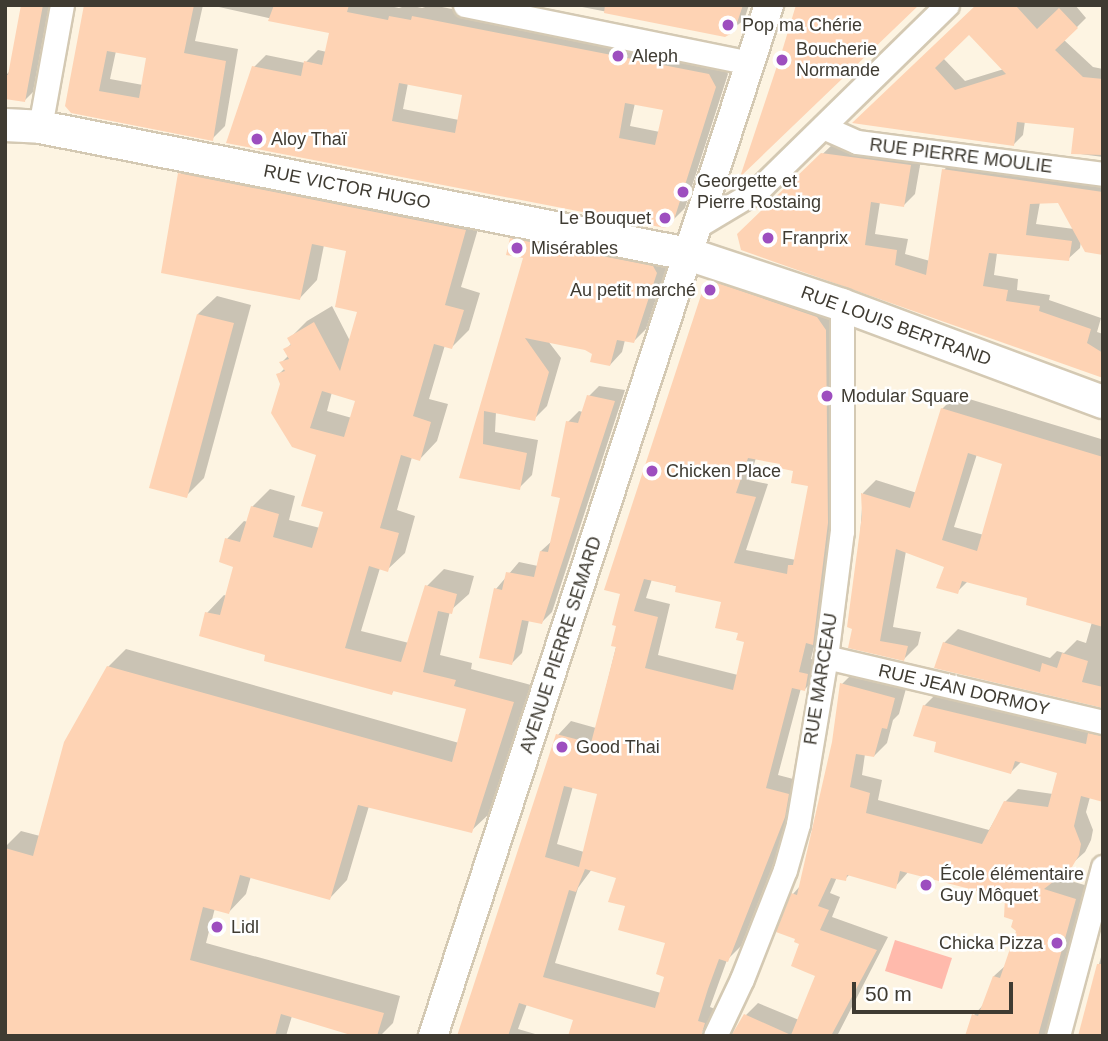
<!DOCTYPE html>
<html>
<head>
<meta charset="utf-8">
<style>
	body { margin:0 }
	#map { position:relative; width:1108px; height:1041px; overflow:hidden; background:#fdf4e2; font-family:Helvetica,sans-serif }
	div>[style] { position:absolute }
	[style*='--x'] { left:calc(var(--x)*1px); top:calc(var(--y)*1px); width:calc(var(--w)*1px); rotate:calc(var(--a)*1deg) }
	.green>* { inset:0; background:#ffbaac }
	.shadow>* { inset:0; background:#0003 }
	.building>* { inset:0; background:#fed3b4 }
	.roads { filter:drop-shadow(2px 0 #d4c9b3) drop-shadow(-2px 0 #d4c9b3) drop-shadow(0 2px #d4c9b3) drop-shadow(0 -2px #d4c9b3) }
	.minor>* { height:23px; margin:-11.5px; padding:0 11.5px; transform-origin:11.5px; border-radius:11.5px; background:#fff }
	.tertiary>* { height:28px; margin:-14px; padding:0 14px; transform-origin:14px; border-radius:14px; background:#fff }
	.secondary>* { height:32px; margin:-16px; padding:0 16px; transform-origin:16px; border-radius:16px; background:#fff }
	.dots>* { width:19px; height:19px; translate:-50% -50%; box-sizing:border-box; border:4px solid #fff; border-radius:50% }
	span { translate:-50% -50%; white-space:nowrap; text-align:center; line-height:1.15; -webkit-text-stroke:5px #fff; paint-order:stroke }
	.poi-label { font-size:18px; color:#3f3b32 }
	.left { translate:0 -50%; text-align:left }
	.right { translate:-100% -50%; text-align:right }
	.street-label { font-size:18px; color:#3f3b32 }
	.frame { position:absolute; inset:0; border:7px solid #3f3b32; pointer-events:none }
	.scale { position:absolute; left:852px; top:982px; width:161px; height:32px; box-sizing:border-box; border:4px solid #3f3b32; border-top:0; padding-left:9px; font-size:21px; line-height:24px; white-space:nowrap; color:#3f3b32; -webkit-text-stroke:5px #fff; paint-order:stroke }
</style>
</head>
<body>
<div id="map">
	<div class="green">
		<div style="clip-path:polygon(895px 940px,952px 958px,942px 989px,885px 971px)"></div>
	</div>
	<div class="shadow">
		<div style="clip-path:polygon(23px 5px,49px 5px,33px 92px,24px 101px,6px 75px,11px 70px)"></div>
		<div style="clip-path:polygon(evenodd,85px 5px,203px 5px,195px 41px,238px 49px,225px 126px,212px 139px,72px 112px,85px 5px,116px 51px,148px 57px,143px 85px,110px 79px,116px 51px)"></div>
		<div style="clip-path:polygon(evenodd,210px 5px,385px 5px,399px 8px,408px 5px,422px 8px,432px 5px,721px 62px,728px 74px,685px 208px,672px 221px,228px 142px,254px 67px,266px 55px,305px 63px,318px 50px,327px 52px,331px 32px,210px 5px,408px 83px,464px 94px,459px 120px,403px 109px,408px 83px,210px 5px,635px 103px,666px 109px,660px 132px,630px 126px,635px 103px)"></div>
		<div style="clip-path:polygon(572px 5px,749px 5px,744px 20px,725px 35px)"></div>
		<div style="clip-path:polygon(evenodd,977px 5px,1075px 5px,1086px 18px,1064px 40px,1093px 67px,1103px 69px,1103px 157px,1073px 153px,1076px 127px,1025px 121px,1023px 135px,1013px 145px,856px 122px,977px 5px,969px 32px,1004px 69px,965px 81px,943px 58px,969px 32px)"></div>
		<div style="clip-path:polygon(evenodd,834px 143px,922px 154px,915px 194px,904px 205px,880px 202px,875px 234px,908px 239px,905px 254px,930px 261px,944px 170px,955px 158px,1103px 179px,1103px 254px,1081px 241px,1080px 248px,1068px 259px,997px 253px,994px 275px,1018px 279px,1017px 290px,1050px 295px,1049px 300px,1101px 318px,1097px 332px,1103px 334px,1103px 376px,739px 235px,834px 143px,1040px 202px,1059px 202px,1074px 229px,1036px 224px,1040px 202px)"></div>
		<div style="clip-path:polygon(evenodd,197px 156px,483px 212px,461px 287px,480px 293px,469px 330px,452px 347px,445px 345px,429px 399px,448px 404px,437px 441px,420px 459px,412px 457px,397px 510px,415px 516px,405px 553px,387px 570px,380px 568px,361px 631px,409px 643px,427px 586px,444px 569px,474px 576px,469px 594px,450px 611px,440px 655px,472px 663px,471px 669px,531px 685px,489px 814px,471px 831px,369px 806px,347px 880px,330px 898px,251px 876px,246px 894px,229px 912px,215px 908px,206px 943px,400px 996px,393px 1023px,380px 1036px,360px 1036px,292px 1016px,286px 1036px,5px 1036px,5px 847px,21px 831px,40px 836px,108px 667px,126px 649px,459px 743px,468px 708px,395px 689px,392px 693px,267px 654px,207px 613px,224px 595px,227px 596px,236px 565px,227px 539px,244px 521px,248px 522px,252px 507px,270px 489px,295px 496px,289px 520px,320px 528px,325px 511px,318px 454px,278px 375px,285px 368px,282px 362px,289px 355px,286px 349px,292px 343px,290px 338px,307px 321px,332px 306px,350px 341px,359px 311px,348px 249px,324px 245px,317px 280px,300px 298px,180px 174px,197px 156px,332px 392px,357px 399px,352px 418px,327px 411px,332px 392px)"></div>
		<div style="clip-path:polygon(524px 226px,669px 259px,646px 329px,634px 341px,625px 340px,622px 352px,610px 365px,585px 348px,548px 341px,561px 358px,547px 406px,534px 419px,496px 412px,495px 432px,538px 440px,532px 475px,519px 488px,461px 477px,526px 256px,511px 239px)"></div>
		<div style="clip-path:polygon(evenodd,719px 273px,830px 304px,841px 508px,825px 630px,816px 639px,811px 659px,821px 661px,818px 676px,805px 689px,801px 688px,778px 775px,801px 781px,798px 802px,741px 946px,727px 960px,710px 1007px,715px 1009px,700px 1036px,575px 1018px,527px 1004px,518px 1029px,542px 1036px,459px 1036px,558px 735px,571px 721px,596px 728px,705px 287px,719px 273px,756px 458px,782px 462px,795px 470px,810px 485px,796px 560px,746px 550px,768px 484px,749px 480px,756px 458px,719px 273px,652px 579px,723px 600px,746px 641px,738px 675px,658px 655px,670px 604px,646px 598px,652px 579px,719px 273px,573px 786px,599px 793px,584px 852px,557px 844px,573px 786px,719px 273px,592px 869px,618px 877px,627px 905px,668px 942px,666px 976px,661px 993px,555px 963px,578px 888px,592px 869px)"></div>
		<div style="clip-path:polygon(217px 296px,251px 305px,204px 478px,186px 496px,198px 314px)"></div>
		<div style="clip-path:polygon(599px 386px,625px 390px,552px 612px,541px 623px,529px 620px,522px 653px,511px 664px,496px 589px,519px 562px,538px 566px,541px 551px,553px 540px,562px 496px,568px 422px,579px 411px,583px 412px,589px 396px)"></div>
		<div style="clip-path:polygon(evenodd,956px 395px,1101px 439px,1103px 434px,1103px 706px,944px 643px,958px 629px,1050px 658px,1057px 651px,1064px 653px,1077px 640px,1086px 643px,1092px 622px,1030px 597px,968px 581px,957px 592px,946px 566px,906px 551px,893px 627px,921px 632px,918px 645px,904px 659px,854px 627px,863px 493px,876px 480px,917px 493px,942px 409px,956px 395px,977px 454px,1004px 463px,984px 535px,954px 527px,977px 454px)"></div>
		<div style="clip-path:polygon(855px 671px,907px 685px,899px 714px,893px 720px,887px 743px,874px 756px,865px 754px,862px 775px,882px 780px,878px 800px,989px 830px,1005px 802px,1018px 789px,1053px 794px,1059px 771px,1022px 761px,1011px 772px,938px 741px,924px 706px,937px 693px,1103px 721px,1103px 798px,1090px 797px,1086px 812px,1093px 830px,1091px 840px,1085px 852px,1057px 877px,1088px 886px,1046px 1036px,967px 1036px,974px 1015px,984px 1004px,994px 976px,1006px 965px,1018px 931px,1016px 919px,1006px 897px,909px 871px,895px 887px,850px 874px,845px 879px,837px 877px,830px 893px,840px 897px,832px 917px,888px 937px,837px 1036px,734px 1036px,745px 1016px,758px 1003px,799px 1020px,818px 975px,801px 943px,793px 894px,801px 885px,834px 742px,842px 684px)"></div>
		<div style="clip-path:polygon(1103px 950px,1103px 1036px,1079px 1036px)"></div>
	</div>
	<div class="building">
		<div style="clip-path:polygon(21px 5px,43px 5px,25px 102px,5px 99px,5px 75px,8px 75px)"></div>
		<div style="clip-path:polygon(evenodd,84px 5px,194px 5px,184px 53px,226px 61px,213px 141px,71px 113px,65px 106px,84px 5px,107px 51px,146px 58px,139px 98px,99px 91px,107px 51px)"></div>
		<div style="clip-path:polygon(evenodd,274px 5px,349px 5px,347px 12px,388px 20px,389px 16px,411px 20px,412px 16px,709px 74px,716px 87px,673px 223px,665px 228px,226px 143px,252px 66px,301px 76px,304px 61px,322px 65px,329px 33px,268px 21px,274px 5px,399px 83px,462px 95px,455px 133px,392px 121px,399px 83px,274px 5px,625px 103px,663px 110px,655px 145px,619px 138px,625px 103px)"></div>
		<div style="clip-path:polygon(605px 5px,743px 5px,734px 32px,725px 37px,604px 13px)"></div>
		<div style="clip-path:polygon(796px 5px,919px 5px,740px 177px,783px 48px)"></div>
		<div style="clip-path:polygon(evenodd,976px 5px,1015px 5px,1037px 29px,1059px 8px,1078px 28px,1055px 50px,1083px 77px,1103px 79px,1103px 155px,1071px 154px,1074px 128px,1017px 122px,1014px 146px,852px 123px,976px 5px,969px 35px,1006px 74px,955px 90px,935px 68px,969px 35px)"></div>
		<div style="clip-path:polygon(821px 153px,911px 165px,904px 207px,871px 202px,865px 245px,897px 250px,895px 265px,926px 275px,942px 169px,1103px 192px,1103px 255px,1085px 252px,1058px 203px,1030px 204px,1026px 235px,1072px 241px,1069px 261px,989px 253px,983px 286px,1008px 290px,1006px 301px,1040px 306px,1039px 311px,1091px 329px,1087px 343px,1103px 353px,1103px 378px,741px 250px,737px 234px)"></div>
		<div style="clip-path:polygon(evenodd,178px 173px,466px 230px,445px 305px,464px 310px,452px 349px,434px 344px,413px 416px,431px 422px,420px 461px,401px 455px,380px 528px,399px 533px,388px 572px,369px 566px,345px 648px,401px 662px,425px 585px,457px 594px,452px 614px,438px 611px,423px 672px,456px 680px,454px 686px,514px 702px,472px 833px,358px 805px,330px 900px,240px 875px,229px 914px,203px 907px,190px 960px,384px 1013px,377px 1036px,354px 1036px,281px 1014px,275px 1036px,5px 1036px,5px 848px,33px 856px,64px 742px,107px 666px,452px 762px,466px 709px,393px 691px,392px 695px,264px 661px,265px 655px,199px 636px,205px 612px,220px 615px,233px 567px,219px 562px,225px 538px,240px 542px,251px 506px,279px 514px,273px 537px,312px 548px,323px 512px,301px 506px,316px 455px,292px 447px,271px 413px,280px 384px,276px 374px,285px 371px,279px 362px,289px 359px,283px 349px,291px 345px,287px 338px,314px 322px,340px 371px,357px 312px,335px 307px,346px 251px,312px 244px,300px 300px,161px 273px,178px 173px,322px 391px,355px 401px,344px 437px,310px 428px,322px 391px)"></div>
		<div style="clip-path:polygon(510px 238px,653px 266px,657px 273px,634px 343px,617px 340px,610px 366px,590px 362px,592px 354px,585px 350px,525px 338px,549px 372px,535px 421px,484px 411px,483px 444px,527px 453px,520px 490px,459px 478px,523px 258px,506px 255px)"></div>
		<div style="clip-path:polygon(evenodd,712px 281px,817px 317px,826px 330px,828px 523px,813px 645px,806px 643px,799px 672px,808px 674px,805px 691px,792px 688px,766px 788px,789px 794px,785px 817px,728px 962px,719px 959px,708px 989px,698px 1021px,705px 1023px,701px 1036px,568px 1036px,573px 1020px,519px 1003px,508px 1036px,457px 1036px,556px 734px,591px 743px,616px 647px,611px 646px,616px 626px,612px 625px,620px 594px,604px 590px,704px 286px,712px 281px,748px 458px,780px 464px,779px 468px,793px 471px,791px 483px,808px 486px,793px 565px,788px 565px,787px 574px,734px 563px,756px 497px,736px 493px,748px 458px,712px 281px,644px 579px,676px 586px,675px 592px,721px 602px,715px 628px,738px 633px,736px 640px,744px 642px,733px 690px,645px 668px,658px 617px,634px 611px,644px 579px,712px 281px,564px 786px,597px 794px,579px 867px,545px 857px,564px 786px,712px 281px,585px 869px,616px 878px,608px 902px,625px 906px,618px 930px,665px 943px,656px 974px,664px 977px,655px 1008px,543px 977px,569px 890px,576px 892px,585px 869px)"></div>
		<div style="clip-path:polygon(197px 314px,234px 323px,187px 498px,149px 488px)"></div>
		<div style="clip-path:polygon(587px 395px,615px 401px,542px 624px,522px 620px,512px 665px,479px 658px,494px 588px,502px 590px,506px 572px,534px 577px,540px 551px,548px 552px,560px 498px,551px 496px,566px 421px,578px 423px)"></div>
		<div style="clip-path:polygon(evenodd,941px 408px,1103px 457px,1103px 627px,1026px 605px,1027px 598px,962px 581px,958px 594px,936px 588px,944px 567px,896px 549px,880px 641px,908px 646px,904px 661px,848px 648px,852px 629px,847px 627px,862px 515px,861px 493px,910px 508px,941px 408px,968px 453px,1002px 464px,977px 551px,942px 540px,968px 453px)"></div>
		<div style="clip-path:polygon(943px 642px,1040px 672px,1042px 663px,1057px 668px,1062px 653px,1088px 661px,1082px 682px,1103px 687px,1103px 708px,934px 668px)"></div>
		<div style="clip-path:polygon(840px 683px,895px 698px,887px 729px,882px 728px,874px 757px,856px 754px,850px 787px,870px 793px,866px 813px,982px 844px,1004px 801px,1048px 807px,1057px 773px,1015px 761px,1011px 774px,934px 752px,936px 742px,913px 736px,923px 705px,1086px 744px,1088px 733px,1103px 736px,1103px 802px,1081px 796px,1074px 826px,1081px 844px,1079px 855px,1072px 867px,1044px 889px,1076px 899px,1038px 1036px,965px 1036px,972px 1014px,978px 1016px,993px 976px,1000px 978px,1016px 931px,1011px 927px,1013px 920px,1004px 917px,1005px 898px,900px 871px,896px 889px,847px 875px,846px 881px,831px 878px,818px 906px,829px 910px,820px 930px,877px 950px,831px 1036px,731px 1036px,744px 1014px,791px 1035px,815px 976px,791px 966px,799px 944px,794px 942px,795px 939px,776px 932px,791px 893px,797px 895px,832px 742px)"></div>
		<div style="clip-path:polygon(1097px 964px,1103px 964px,1103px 1036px,1078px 1036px)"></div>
	</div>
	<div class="roads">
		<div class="minor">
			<div style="--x:465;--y:5;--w:291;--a:11.5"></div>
			<div style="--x:40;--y:127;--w:124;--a:-79.8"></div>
			<div style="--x:823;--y:127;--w:37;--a:24"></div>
			<div style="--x:857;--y:142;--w:248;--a:7.4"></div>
			<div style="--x:699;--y:225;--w:70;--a:-31"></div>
			<div style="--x:759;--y:189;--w:263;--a:-44.4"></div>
			<div style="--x:826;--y:657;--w:285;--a:13.2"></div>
			<div style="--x:715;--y:1036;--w:63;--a:-64.7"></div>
			<div style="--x:742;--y:979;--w:117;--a:-68.5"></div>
			<div style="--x:785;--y:870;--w:48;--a:-74.2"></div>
			<div style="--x:798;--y:824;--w:169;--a:-80.5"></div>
			<div style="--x:826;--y:657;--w:127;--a:-82.8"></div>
			<div style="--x:842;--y:531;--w:226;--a:-90"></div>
			<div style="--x:1058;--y:1036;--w:175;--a:-75.1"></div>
		</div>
		<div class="tertiary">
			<div style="--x:433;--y:1036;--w:1084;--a:-71.95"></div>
		</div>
		<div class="secondary">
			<div style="--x:5;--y:125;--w:35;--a:3"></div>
			<div style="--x:40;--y:127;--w:660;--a:11.09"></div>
			<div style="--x:688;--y:254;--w:162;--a:18.3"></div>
			<div style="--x:842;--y:305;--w:278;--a:20.4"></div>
		</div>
	</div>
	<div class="dots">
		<div style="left:728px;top:25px;background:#9d4ebf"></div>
		<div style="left:618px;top:56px;background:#9d4ebf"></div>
		<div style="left:782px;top:60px;background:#9d4ebf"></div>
		<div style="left:257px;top:139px;background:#9d4ebf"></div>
		<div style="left:683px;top:192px;background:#9d4ebf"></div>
		<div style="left:665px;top:218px;background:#9d4ebf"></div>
		<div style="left:768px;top:238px;background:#9d4ebf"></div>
		<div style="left:517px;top:248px;background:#9d4ebf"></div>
		<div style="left:710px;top:290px;background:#9d4ebf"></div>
		<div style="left:827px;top:396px;background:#9d4ebf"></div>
		<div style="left:652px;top:471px;background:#9d4ebf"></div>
		<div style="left:562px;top:747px;background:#9d4ebf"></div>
		<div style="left:926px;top:885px;background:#9d4ebf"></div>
		<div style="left:217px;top:927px;background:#9d4ebf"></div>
		<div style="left:1057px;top:943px;background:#9d4ebf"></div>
	</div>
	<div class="poi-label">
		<span class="left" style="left:742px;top:25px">Pop ma Chérie</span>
		<span class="left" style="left:796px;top:60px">Boucherie<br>Normande</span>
		<span class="left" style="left:632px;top:56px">Aleph</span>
		<span class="left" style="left:271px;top:139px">Aloy Thaï</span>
		<span class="left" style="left:697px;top:192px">Georgette et<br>Pierre Rostaing</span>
		<span class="right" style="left:651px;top:218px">Le Bouquet</span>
		<span class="left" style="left:782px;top:238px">Franprix</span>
		<span class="left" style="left:531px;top:248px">Misérables</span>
		<span class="right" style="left:696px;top:290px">Au petit marché</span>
		<span class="left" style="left:841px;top:396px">Modular Square</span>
		<span class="left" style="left:666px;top:471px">Chicken Place</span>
		<span class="left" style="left:576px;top:747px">Good Thai</span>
		<span class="left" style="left:940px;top:885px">École élémentaire<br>Guy Môquet</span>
		<span class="left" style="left:231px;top:927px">Lidl</span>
		<span class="right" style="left:1043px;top:943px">Chicka Pizza</span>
	</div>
	<div class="street-label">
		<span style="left:961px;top:156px;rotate:7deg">RUE PIERRE MOULIE</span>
		<span style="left:347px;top:187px;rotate:11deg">RUE VICTOR HUGO</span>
		<span style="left:896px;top:326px;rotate:20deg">RUE LOUIS BERTRAND</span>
		<span style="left:561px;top:645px;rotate:-72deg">AVENUE PIERRE SEMARD</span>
		<span style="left:821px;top:679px;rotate:-81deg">RUE MARCEAU</span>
		<span style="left:964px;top:690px;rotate:13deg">RUE JEAN DORMOY</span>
	</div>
	<div class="frame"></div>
	<div class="scale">50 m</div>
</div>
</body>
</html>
